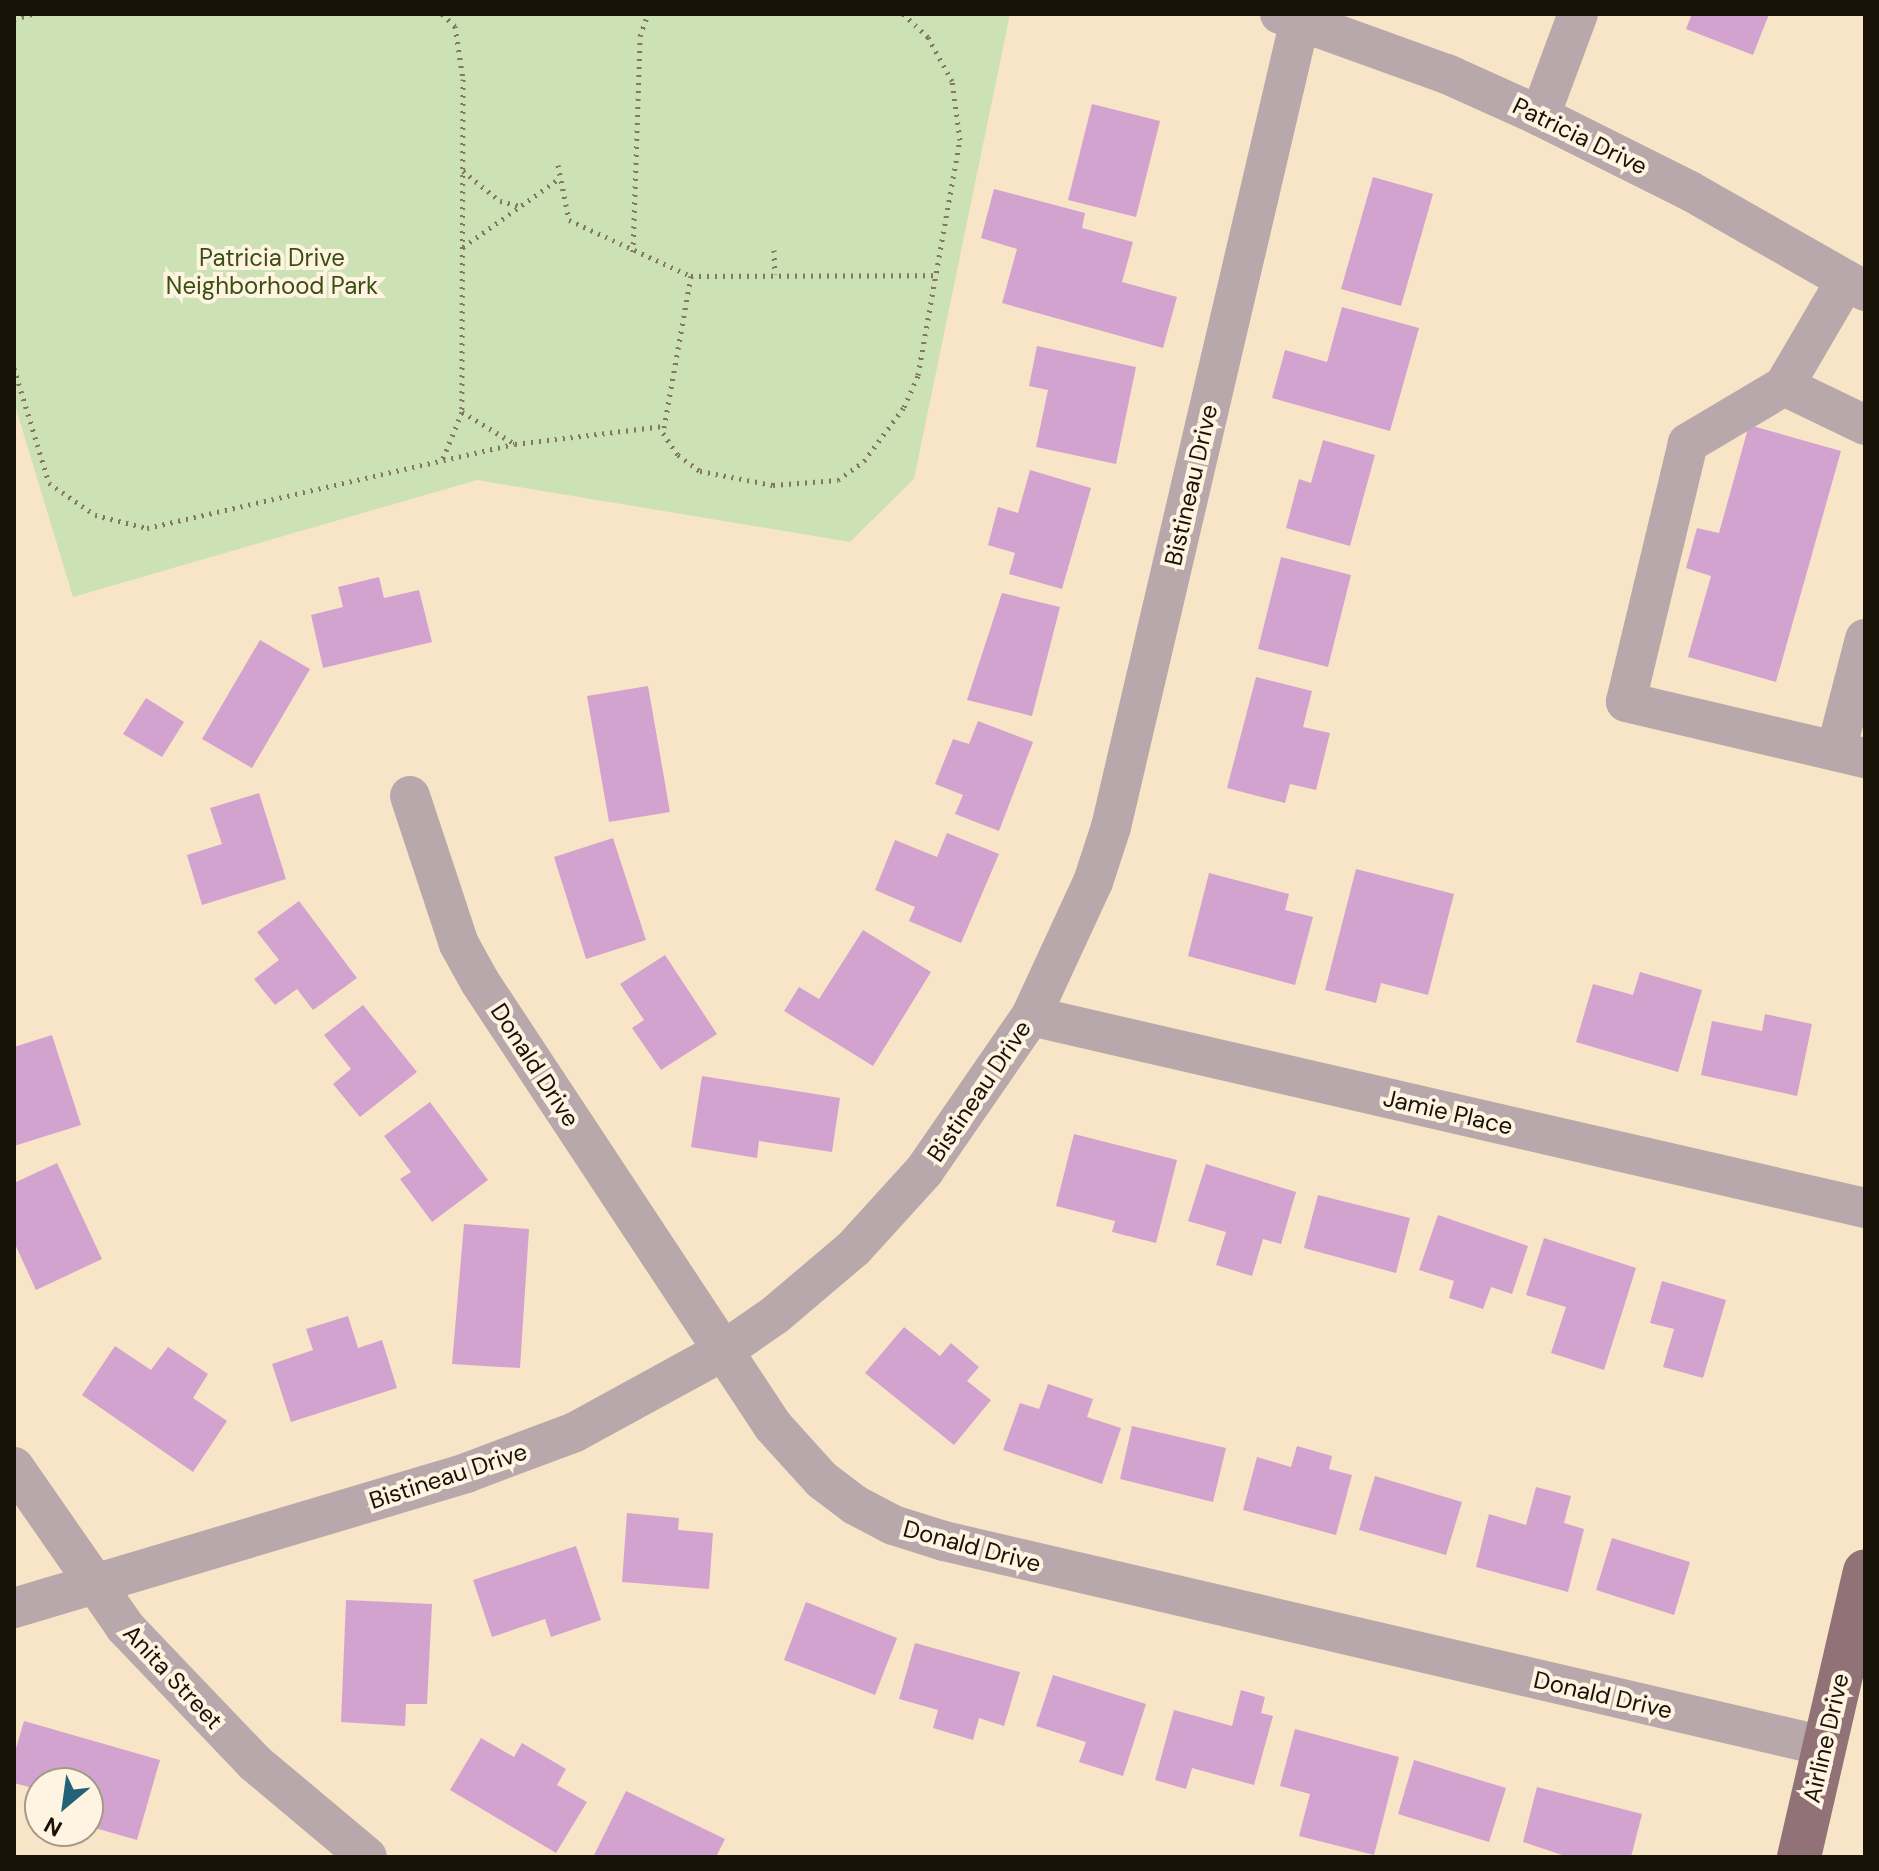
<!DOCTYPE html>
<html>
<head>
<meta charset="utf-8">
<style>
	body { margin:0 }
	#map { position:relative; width:1879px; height:1871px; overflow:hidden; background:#f8e5c7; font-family:"DM Sans",sans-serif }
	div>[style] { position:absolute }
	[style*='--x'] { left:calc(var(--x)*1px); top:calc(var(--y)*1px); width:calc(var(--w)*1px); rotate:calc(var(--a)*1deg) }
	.green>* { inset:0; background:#cde2b4 }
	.building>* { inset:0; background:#d3a3cf }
	.path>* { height:5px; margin-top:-2.5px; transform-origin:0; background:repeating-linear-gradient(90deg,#837662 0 2px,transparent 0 8px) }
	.minor>* { height:40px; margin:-20px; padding:0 20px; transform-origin:20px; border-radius:20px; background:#b9a8ab }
	.major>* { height:44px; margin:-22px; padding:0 22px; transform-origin:22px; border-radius:22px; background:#917377 }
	span { translate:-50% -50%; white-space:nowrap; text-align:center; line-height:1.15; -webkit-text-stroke:8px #fff4e1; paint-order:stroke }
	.street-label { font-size:24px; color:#181207 }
	.park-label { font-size:24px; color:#394f12 }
	.frame { position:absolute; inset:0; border:16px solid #181207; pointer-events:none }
	.north { position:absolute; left:24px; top:1767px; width:80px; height:80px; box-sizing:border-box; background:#fff4e1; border:2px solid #a39a8a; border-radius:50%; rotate:209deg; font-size:22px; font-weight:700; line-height:32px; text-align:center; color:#181207 }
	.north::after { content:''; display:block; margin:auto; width:28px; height:36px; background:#246278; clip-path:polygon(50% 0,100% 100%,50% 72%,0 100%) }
</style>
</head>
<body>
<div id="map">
	<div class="green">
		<div style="clip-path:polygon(14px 14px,1010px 14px,914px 479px,850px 542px,477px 480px,73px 597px,14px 402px)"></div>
	</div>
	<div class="building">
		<div style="clip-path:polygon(1692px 14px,1769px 14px,1753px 55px,1686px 29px)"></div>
		<div style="clip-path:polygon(1092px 104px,1160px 121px,1136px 217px,1068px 200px)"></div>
		<div style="clip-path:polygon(1373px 177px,1433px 194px,1401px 306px,1341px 289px)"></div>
		<div style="clip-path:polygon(994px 189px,1085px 213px,1082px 228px,1133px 242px,1122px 282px,1177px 297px,1163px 348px,1002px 303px,1017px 249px,981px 238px)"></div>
		<div style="clip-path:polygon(1342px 307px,1419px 328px,1390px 431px,1272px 398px,1285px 350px,1327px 362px)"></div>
		<div style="clip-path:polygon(1037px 346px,1136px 367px,1116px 464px,1036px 447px,1048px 390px,1029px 386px)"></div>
		<div style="clip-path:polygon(1749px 425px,1841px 451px,1776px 682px,1688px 657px,1711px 576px,1686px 568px,1697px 528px,1719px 533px)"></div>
		<div style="clip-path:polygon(1323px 440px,1375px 455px,1350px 546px,1286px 528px,1299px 479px,1311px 483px)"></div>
		<div style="clip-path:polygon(1030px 470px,1091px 488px,1062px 589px,1009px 574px,1015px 553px,988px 545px,998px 507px,1018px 513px)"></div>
		<div style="clip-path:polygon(1281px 557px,1351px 575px,1328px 667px,1258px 649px)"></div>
		<div style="clip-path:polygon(379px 577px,384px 598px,419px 590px,432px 642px,323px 668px,311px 615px,343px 607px,338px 587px)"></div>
		<div style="clip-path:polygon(1002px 593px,1060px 607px,1032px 716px,967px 700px)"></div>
		<div style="clip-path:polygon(260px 640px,310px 669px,252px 768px,202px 739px)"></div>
		<div style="clip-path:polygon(1256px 677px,1312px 691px,1303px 727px,1330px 733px,1316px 790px,1290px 784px,1285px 803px,1227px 788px)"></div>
		<div style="clip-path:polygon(648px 686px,670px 812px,609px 822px,587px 696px)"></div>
		<div style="clip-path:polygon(146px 698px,184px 722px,162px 757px,123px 734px)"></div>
		<div style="clip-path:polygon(978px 721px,1033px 742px,999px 831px,955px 814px,963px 795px,935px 784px,953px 739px,969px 744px)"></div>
		<div style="clip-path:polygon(259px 793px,286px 879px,202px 905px,187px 855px,222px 844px,210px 808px)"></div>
		<div style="clip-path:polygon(947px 833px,999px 854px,961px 943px,909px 921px,915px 907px,875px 890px,895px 840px,937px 857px)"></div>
		<div style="clip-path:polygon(613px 838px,646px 940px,586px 959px,554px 857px)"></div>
		<div style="clip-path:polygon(1356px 869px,1454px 894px,1428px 995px,1381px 983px,1376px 1003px,1325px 990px)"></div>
		<div style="clip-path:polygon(1209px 873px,1289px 894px,1285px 910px,1313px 917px,1295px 985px,1188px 956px)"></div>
		<div style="clip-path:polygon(299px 901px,357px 978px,313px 1010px,297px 989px,275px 1005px,254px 979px,279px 960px,257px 932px)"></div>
		<div style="clip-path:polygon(863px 930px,931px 972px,873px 1066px,784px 1011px,799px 987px,819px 999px)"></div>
		<div style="clip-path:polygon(665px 955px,717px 1034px,661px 1070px,632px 1028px,644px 1020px,620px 984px)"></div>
		<div style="clip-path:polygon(1640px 972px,1702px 990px,1678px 1072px,1576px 1042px,1593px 984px,1633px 995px)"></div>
		<div style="clip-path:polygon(363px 1005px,417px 1072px,360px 1117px,333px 1084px,351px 1069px,324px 1035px)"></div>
		<div style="clip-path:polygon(1765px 1014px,1812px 1024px,1797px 1096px,1701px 1075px,1712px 1021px,1762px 1031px)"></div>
		<div style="clip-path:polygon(52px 1035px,81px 1125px,14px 1146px,14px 1047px)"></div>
		<div style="clip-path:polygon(702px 1076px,840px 1098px,832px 1152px,759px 1141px,757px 1158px,691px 1147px)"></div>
		<div style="clip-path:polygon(430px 1102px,488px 1180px,432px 1222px,400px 1179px,411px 1172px,384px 1136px)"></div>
		<div style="clip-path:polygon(1074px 1134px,1177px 1160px,1156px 1243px,1112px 1232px,1115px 1221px,1056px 1206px)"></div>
		<div style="clip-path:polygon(57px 1163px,102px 1259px,36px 1290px,14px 1242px,14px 1183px)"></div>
		<div style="clip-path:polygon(1206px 1164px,1296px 1192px,1281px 1244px,1263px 1239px,1252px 1276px,1216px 1265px,1226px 1232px,1188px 1221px)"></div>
		<div style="clip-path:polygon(1318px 1195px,1410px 1218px,1396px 1273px,1304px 1248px)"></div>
		<div style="clip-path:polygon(1438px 1215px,1528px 1246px,1512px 1294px,1491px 1287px,1483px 1309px,1449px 1298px,1454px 1281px,1419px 1270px)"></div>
		<div style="clip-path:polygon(464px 1224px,529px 1229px,520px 1368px,452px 1364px)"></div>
		<div style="clip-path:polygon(1544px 1238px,1636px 1268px,1604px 1370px,1551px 1353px,1566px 1307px,1526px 1295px)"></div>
		<div style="clip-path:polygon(1662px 1281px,1726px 1300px,1703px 1378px,1663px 1367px,1674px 1329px,1650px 1323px)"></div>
		<div style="clip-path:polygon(348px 1316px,358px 1348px,382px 1340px,397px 1388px,291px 1422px,272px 1364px,313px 1350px,306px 1329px)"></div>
		<div style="clip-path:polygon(904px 1327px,940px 1356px,951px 1343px,979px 1367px,967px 1381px,991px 1400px,954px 1445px,865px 1373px)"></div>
		<div style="clip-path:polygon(115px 1346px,151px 1370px,168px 1347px,208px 1374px,193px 1398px,227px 1421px,193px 1472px,82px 1395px)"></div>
		<div style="clip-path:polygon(1048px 1384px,1093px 1399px,1087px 1417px,1121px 1428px,1102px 1484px,1003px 1450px,1020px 1403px,1039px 1409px)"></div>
		<div style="clip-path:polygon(1132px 1426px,1226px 1448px,1213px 1502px,1120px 1479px)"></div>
		<div style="clip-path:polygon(1297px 1446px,1332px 1456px,1329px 1469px,1352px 1475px,1336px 1535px,1243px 1510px,1257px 1457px,1291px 1467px)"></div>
		<div style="clip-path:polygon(1375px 1476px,1462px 1502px,1446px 1555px,1359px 1530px)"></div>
		<div style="clip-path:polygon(1536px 1487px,1571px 1496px,1564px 1523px,1584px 1529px,1568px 1592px,1476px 1567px,1489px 1514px,1526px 1525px)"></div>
		<div style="clip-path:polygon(627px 1513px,679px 1518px,678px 1530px,713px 1533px,709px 1589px,622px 1582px)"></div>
		<div style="clip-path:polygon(1612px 1538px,1690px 1562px,1674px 1615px,1596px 1590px)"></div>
		<div style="clip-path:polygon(576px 1546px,601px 1620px,551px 1637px,545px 1619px,492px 1637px,473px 1580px)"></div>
		<div style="clip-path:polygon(346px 1600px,432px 1604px,427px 1704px,406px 1704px,405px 1726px,341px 1722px)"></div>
		<div style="clip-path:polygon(806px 1602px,897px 1638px,875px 1695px,784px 1660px)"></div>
		<div style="clip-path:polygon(915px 1643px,1020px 1672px,1004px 1726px,979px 1718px,973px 1740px,933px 1728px,938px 1710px,899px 1699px)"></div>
		<div style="clip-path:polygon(1053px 1675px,1146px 1704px,1123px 1776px,1079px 1762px,1086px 1742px,1036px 1726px)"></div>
		<div style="clip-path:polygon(1241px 1690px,1265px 1697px,1261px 1713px,1273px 1716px,1254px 1785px,1192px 1768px,1186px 1789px,1155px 1780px,1174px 1710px,1232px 1726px)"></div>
		<div style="clip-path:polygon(24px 1721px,160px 1760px,137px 1840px,88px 1826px,88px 1783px,40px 1783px,40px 1790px,14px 1783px,14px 1755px)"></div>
		<div style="clip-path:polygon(1295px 1729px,1399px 1757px,1374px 1855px,1299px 1836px,1310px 1794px,1280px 1786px)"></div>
		<div style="clip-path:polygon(481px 1738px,514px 1757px,522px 1743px,566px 1769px,557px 1785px,587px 1802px,556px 1853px,450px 1790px)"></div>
		<div style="clip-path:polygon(1414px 1760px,1506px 1788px,1489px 1842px,1398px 1814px)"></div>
		<div style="clip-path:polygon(1537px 1787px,1642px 1814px,1631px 1857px,1568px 1857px,1523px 1842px)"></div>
		<div style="clip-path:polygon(626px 1791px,725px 1839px,716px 1857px,593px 1857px)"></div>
	</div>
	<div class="path">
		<div style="--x:442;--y:14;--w:18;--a:43"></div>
		<div style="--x:455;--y:26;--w:54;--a:81.4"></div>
		<div style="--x:463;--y:79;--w:333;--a:90.2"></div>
		<div style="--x:462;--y:412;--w:50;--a:112.4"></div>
		<div style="--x:14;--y:19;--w:19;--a:-16"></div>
		<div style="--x:558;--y:165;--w:56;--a:78.7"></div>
		<div style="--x:569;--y:220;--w:134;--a:24.7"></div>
		<div style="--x:691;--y:276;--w:246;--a:-0.2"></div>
		<div style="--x:463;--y:171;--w:48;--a:39"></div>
		<div style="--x:500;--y:201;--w:21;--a:14"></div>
		<div style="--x:463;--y:247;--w:119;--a:-35.4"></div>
		<div style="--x:774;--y:250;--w:24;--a:88"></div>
		<div style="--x:633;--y:252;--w:216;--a:-88.1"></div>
		<div style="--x:640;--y:36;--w:23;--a:-70"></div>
		<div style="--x:691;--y:276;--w:159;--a:100.1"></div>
		<div style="--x:663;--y:433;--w:27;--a:56"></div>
		<div style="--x:678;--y:455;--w:27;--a:36"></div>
		<div style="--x:700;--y:471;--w:74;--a:10.9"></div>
		<div style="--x:773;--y:485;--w:65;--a:-4.4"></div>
		<div style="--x:838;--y:480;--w:32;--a:-36"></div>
		<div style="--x:864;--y:461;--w:67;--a:-53.5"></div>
		<div style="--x:904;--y:407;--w:35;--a:-66"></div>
		<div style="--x:918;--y:375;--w:239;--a:-79.9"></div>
		<div style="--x:960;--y:140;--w:60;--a:-97.7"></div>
		<div style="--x:952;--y:81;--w:50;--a:-118.6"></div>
		<div style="--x:928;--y:37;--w:34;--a:-137"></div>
		<div style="--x:14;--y:368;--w:120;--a:73.1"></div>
		<div style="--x:49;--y:483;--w:56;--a:34.8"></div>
		<div style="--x:95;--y:515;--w:54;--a:14"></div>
		<div style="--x:147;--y:528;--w:377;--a:-12.9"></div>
		<div style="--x:515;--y:444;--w:150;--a:-6.9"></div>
		<div style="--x:462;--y:412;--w:62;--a:31.1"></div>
	</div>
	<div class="minor">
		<div style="--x:1280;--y:14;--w:177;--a:19.8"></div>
		<div style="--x:1447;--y:74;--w:102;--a:24.3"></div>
		<div style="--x:1540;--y:116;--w:168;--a:26.6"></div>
		<div style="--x:1690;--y:191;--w:202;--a:29.7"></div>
		<div style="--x:1540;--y:116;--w:109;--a:-69.6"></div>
		<div style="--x:1846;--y:280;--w:123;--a:120.3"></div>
		<div style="--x:1784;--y:386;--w:90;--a:25.7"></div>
		<div style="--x:1784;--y:386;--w:112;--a:149.3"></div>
		<div style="--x:1688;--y:443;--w:266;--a:103.5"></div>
		<div style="--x:1626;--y:702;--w:245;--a:13.2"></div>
		<div style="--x:1836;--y:751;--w:116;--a:-75.5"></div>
		<div style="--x:410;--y:796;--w:156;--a:71.7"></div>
		<div style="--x:459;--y:944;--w:43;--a:61.1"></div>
		<div style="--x:480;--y:982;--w:532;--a:56.58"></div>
		<div style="--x:773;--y:1426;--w:73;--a:47.8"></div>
		<div style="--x:822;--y:1480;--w:41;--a:37.1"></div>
		<div style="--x:855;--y:1505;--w:43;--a:27.8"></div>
		<div style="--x:893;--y:1525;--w:53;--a:17.4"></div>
		<div style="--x:944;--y:1541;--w:904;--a:13.11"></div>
		<div style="--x:1031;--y:1016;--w:856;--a:12.96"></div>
		<div style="--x:14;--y:1467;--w:195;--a:55.2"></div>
		<div style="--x:125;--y:1627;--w:188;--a:46.3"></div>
		<div style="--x:255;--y:1763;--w:146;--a:40"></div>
		<div style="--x:14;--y:1608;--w:472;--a:-16.6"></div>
		<div style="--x:466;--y:1473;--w:116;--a:-20.6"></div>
		<div style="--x:575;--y:1432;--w:169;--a:-28.7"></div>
		<div style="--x:723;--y:1351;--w:63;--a:-34.7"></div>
		<div style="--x:775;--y:1315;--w:104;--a:-40.3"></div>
		<div style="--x:854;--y:1248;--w:104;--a:-47.7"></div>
		<div style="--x:924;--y:1171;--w:188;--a:-55.4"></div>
		<div style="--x:1031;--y:1016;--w:148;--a:-65.2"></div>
		<div style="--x:1093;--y:882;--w:58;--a:-71.9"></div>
		<div style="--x:1111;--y:827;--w:829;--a:-76.82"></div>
	</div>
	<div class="major">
		<div style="--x:1799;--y:1857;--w:293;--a:-77"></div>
	</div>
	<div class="street-label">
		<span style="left:1580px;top:136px;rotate:26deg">Patricia Drive</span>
		<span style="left:1191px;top:485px;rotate:-77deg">Bistineau Drive</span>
		<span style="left:535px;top:1065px;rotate:57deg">Donald Drive</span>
		<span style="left:979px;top:1091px;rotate:-56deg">Bistineau Drive</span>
		<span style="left:1448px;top:1112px;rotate:13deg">Jamie Place</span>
		<span style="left:448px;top:1476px;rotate:-18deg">Bistineau Drive</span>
		<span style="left:972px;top:1546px;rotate:15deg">Donald Drive</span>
		<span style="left:173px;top:1677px;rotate:47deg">Anita Street</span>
		<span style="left:1603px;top:1695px;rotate:13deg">Donald Drive</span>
		<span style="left:1826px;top:1738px;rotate:-77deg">Airline Drive</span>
	</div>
	<div class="park-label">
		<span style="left:272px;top:272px">Patricia Drive<br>Neighborhood Park</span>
	</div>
	<div class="frame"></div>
	<div class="north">N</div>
</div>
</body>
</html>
